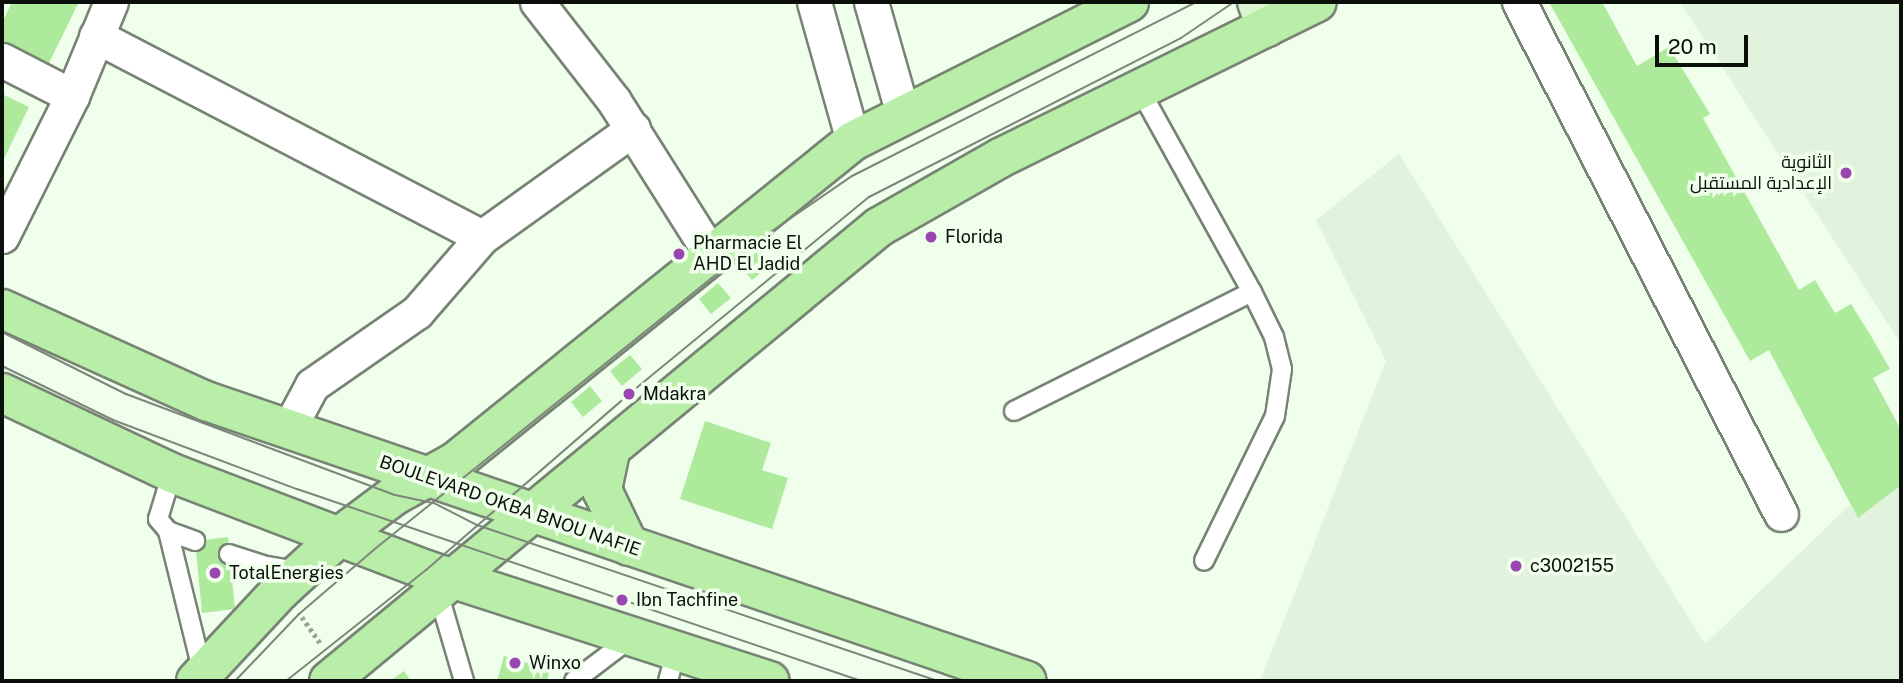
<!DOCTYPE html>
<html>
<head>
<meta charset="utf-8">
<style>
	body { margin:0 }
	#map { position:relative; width:1903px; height:683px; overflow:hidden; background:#f0feec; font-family:"Public Sans",Cairo,sans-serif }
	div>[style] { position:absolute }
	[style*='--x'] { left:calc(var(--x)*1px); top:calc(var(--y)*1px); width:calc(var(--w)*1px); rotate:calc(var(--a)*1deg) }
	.built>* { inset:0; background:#e1f3dc }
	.building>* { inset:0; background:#aeea9c }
	.path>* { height:4.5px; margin-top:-2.25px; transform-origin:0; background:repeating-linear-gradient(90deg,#99a396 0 3.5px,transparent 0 7px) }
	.roads { filter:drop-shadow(2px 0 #778374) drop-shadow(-2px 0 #778374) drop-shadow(0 2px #778374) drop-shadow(0 -2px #778374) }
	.lane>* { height:18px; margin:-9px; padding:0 9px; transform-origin:9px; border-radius:9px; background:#fff }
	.street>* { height:33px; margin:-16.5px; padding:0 16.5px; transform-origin:16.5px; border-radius:16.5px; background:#fff }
	.secondary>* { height:38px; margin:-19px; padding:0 19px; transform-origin:19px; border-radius:19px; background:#dcf6d4 }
	.primary>* { height:38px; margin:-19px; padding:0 19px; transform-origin:19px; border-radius:19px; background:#b9eea8 }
	.tram>* { height:2px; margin:-1px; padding:0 1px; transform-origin:1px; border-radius:1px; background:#7d867a }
	.dots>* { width:19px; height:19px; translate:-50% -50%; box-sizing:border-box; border:4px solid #f0feec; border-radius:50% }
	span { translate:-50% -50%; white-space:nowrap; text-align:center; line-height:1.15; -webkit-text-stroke:7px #f0feec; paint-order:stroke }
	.poi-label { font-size:18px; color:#0b0f0a }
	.right { translate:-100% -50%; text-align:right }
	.left { translate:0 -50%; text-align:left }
	.street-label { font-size:18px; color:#0b0f0a }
	.frame { position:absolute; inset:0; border:4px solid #0b0f0a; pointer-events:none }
	.scale { position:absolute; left:1655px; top:35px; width:93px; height:32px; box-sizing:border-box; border:4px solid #0b0f0a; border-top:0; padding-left:9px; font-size:21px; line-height:24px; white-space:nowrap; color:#0b0f0a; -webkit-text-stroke:5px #f0feec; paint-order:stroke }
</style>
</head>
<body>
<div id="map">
	<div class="built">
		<div style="clip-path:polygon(1680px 2px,1901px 2px,1901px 344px)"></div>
		<div style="clip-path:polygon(1399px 154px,1705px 644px,1901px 456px,1901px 681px,1260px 681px,1386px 361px,1316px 220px)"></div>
	</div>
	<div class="building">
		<div style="clip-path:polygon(12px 2px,79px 2px,45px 71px,2px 50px,2px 23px)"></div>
		<div style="clip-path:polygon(1549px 2px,1602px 2px,1637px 66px,1669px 47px,1710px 114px,1703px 118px,1799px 290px,1815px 280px,1835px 313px,1851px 304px,1871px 336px,1890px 369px,1873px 378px,1901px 430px,1901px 485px,1858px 518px,1769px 350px,1750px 361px)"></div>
		<div style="clip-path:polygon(2px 94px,29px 107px,2px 163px)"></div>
		<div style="clip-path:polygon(759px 250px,771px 265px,752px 280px,740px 266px)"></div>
		<div style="clip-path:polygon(718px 283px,731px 298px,711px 314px,699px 299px)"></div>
		<div style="clip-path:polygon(630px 355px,642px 369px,622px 386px,610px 371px)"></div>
		<div style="clip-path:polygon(590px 386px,602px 401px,583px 417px,571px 402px)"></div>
		<div style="clip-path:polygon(705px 421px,771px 443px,762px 470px,788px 478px,772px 529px,680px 499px)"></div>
		<div style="clip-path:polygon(228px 537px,235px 609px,202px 613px,195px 541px)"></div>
		<div style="clip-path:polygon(504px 656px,550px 670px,547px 681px,497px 681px)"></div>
		<div style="clip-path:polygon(404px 671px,411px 681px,390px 681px)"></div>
	</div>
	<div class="path">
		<div style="--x:302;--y:617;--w:33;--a:55"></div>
	</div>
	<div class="roads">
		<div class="lane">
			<div style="--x:1140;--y:90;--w:231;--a:61"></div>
			<div style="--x:1252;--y:292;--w:50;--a:63.9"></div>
			<div style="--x:1274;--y:337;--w:33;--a:76"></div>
			<div style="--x:1282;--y:369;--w:48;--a:98.5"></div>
			<div style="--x:1275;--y:416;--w:161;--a:116.1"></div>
			<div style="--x:1014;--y:411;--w:266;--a:-26.6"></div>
			<div style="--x:172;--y:473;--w:48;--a:106.9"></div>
			<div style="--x:158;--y:519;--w:16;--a:50"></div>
			<div style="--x:168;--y:531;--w:29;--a:20"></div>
			<div style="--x:168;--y:531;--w:146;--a:76.2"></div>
			<div style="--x:229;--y:554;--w:35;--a:18"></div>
			<div style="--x:262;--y:565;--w:40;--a:10"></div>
			<div style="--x:438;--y:592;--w:93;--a:73.7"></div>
			<div style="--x:574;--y:681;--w:73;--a:-37.2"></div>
			<div style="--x:668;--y:681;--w:31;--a:-75"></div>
		</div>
		<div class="street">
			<div style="--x:537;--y:2;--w:125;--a:52.1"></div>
			<div style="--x:614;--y:101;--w:180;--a:57.7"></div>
			<div style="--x:814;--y:2;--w:144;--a:74.3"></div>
			<div style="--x:871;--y:2;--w:116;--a:74.1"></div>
			<div style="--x:1519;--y:2;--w:575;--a:62.9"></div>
			<div style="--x:96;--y:36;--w:435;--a:27.5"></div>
			<div style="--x:482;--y:237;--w:186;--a:-35.6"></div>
			<div style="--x:2;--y:60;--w:79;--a:27.2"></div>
			<div style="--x:2;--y:236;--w:157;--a:-63.4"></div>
			<div style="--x:72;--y:96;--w:102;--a:-67.5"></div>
			<div style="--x:288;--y:430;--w:51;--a:-61.9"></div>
			<div style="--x:312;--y:385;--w:128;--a:-34.8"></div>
			<div style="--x:417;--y:312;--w:99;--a:-49.1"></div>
		</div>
		<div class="secondary">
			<div style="--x:1257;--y:2;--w:27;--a:70"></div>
		</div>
		<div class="primary">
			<div style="--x:2;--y:309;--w:224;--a:24.3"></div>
			<div style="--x:206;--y:401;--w:867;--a:18.83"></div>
			<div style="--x:2;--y:393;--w:188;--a:25.2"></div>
			<div style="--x:172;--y:473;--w:272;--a:20.9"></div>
			<div style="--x:426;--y:570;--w:361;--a:17.9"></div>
			<div style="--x:610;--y:452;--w:39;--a:102"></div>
			<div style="--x:602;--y:490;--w:62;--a:64.3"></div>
			<div style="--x:196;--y:681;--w:123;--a:-47"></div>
			<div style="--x:280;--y:591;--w:81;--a:-42.5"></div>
			<div style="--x:340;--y:536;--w:69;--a:-36.7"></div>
			<div style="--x:395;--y:495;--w:68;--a:-28.8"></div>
			<div style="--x:455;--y:462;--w:511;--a:-38.89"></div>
			<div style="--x:853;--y:141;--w:309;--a:-26.7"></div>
			<div style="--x:329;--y:681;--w:713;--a:-39.54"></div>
			<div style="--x:879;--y:227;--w:139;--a:-29.7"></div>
			<div style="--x:1000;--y:158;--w:353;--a:-26.2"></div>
		</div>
	</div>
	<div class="tram">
		<div style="--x:2;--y:332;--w:139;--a:26.6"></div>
		<div style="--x:126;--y:394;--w:287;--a:20.6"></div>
		<div style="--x:395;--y:495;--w:40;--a:12"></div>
		<div style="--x:434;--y:503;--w:48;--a:27.1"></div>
		<div style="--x:477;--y:525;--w:488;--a:18.7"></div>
		<div style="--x:2;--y:366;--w:123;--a:25.9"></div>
		<div style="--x:113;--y:420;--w:197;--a:20.6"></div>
		<div style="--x:297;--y:489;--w:596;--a:18.8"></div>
		<div style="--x:235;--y:681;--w:93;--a:-46.3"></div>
		<div style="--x:299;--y:614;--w:101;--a:-40.6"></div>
		<div style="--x:376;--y:548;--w:495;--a:-38.8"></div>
		<div style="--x:762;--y:238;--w:109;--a:-34.6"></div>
		<div style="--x:852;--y:176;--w:386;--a:-26.8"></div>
		<div style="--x:286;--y:681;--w:179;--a:-38.4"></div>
		<div style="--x:426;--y:570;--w:269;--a:-40.9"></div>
		<div style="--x:629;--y:394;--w:310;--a:-39.4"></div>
		<div style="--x:869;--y:197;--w:350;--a:-27"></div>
		<div style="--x:1181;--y:38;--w:64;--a:-34.2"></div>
	</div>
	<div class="dots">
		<div style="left:1846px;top:173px;background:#9b45b3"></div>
		<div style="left:931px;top:237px;background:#9b45b3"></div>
		<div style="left:679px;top:254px;background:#9b45b3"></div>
		<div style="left:629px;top:394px;background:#9b45b3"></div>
		<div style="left:1516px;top:566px;background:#9b45b3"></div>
		<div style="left:215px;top:573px;background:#9b45b3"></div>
		<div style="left:622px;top:600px;background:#9b45b3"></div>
		<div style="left:515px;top:663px;background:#9b45b3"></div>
	</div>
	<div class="poi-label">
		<span class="right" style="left:1832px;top:173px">الثانوية<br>الإعدادية المستقبل</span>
		<span class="left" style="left:945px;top:237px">Florida</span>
		<span class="left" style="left:693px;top:254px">Pharmacie El<br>AHD El Jadid</span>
		<span class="left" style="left:643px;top:394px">Mdakra</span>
		<span class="left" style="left:1530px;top:566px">c3002155</span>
		<span class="left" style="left:229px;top:573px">TotalEnergies</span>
		<span class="left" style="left:636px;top:600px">Ibn Tachfine</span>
		<span class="left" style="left:529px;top:663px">Winxo</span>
	</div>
	<div class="street-label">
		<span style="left:510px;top:506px;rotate:19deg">BOULEVARD OKBA BNOU NAFIE</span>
	</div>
	<div class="frame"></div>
	<div class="scale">20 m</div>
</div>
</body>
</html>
